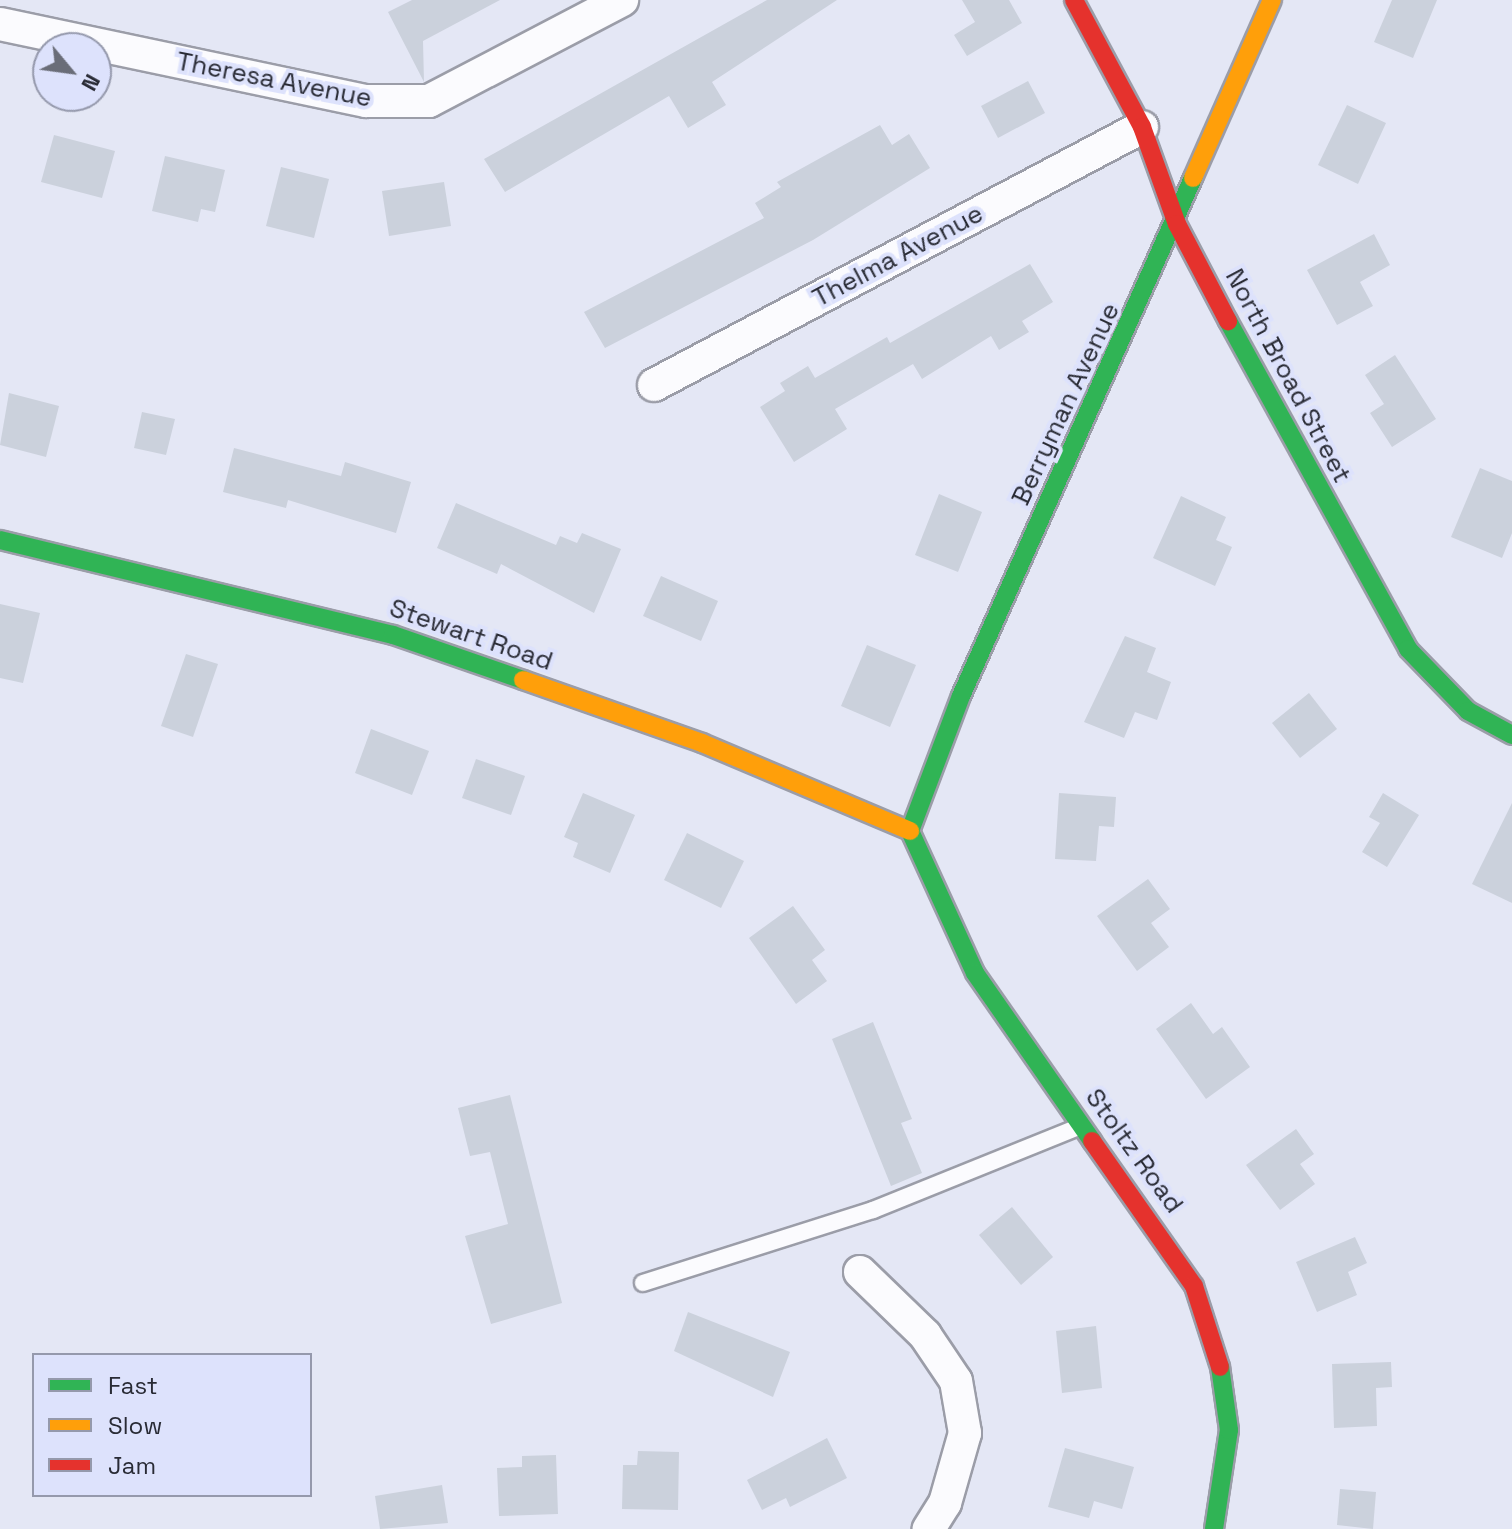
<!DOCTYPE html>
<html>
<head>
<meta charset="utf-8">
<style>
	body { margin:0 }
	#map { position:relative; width:1512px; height:1529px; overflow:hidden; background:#e4e7f5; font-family:"Space Grotesk",sans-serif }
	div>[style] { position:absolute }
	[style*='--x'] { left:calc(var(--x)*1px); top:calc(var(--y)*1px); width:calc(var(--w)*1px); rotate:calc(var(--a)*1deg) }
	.building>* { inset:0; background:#cbd1dc }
	.roads { filter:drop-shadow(2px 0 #9b9da8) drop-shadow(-2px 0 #9b9da8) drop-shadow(0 2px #9b9da8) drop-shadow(0 -2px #9b9da8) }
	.lane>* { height:16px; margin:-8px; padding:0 8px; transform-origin:8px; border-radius:8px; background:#fbfbfe }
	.street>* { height:32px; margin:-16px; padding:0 16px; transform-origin:16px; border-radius:16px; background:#fbfbfe }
	.fast>* { height:18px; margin:-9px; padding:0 9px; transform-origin:9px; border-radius:9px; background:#30b455 }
	.slow>* { height:18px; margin:-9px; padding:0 9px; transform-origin:9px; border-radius:9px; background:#ff9f0a }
	.jam>* { height:18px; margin:-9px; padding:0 9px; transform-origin:9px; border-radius:9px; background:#e5322d }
	span { translate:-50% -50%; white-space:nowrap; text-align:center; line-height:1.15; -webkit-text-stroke:8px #dde2fc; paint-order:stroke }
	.street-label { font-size:26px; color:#292b35 }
	.legend { position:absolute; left:32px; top:1353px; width:280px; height:144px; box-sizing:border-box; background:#dde2fc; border:2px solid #9599ac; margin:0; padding:10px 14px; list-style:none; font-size:24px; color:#292b35 }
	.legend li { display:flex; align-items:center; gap:16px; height:40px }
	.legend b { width:40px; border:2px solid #9599ac }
	.north { position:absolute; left:32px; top:32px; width:80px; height:80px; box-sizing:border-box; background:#dde2fc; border:2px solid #9599ac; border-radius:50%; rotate:119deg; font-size:22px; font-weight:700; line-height:32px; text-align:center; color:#292b35 }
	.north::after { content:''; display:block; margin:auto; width:28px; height:36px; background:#6a6d78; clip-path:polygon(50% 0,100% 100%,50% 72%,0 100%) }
</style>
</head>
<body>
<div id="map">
	<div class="building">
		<div style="clip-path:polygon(412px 0,500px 0,423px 41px,424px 82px,388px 12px)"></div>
		<div style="clip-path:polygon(767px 0,837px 0,712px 82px,726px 105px,688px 128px,669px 96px,505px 192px,484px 159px)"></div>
		<div style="clip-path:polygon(962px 0,1009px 0,1022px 23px,967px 56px,954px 35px,975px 22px)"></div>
		<div style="clip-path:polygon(1392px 0,1437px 0,1413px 58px,1374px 42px)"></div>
		<div style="clip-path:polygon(1028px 81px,1045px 113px,998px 138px,981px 106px)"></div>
		<div style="clip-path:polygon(1347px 105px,1386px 123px,1358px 184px,1318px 165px)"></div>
		<div style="clip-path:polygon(880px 125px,892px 145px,909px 134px,930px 168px,813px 240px,605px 348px,584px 312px,764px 218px,755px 203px,781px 187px,777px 182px)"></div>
		<div style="clip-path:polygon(54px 135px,115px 151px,102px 198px,41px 182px)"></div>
		<div style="clip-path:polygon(165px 156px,225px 170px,215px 212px,201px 209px,198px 222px,152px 211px)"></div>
		<div style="clip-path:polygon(281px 167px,329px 179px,314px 238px,266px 226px)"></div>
		<div style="clip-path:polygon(444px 182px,451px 226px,389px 236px,382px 191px)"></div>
		<div style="clip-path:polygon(1374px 234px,1390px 265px,1360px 282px,1373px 306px,1337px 325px,1307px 270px)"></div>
		<div style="clip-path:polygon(1030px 264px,1053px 302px,1022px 321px,1029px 332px,999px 350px,991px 336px,922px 379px,913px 364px,835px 409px,847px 429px,794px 462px,760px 407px,785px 391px,780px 383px,808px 366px,815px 378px,887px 337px,890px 343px)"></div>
		<div style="clip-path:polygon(1395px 355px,1436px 419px,1392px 447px,1370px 413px,1384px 404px,1365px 375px)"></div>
		<div style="clip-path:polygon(9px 393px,59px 406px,46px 457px,0 445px)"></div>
		<div style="clip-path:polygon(142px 412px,175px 419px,166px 455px,134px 448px)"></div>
		<div style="clip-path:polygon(234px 448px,341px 476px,345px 462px,411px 482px,396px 533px,288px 500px,286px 508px,223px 492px)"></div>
		<div style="clip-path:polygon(1480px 468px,1512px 481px,1512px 533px,1502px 558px,1451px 537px)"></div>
		<div style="clip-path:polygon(939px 494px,982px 512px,958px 572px,915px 555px)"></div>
		<div style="clip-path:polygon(1181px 496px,1226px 517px,1216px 540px,1232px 547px,1215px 586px,1153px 558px)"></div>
		<div style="clip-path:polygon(456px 503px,556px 545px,560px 536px,577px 543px,582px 533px,621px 549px,594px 613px,501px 564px,497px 574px,437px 548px)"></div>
		<div style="clip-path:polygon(661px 576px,718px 601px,701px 641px,643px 616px)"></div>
		<div style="clip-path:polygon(0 604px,40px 613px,23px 683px,0 678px)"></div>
		<div style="clip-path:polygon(1125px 636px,1156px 648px,1147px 672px,1171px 682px,1157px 720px,1135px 712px,1124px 738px,1084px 722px)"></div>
		<div style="clip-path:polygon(867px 645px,916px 665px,890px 727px,841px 706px)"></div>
		<div style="clip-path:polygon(186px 654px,218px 664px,193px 737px,161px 726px)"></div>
		<div style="clip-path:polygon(1309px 693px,1337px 729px,1300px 758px,1272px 723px)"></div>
		<div style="clip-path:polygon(371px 729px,429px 751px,412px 795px,355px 773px)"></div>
		<div style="clip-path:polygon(476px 759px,525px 776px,511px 815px,462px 798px)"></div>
		<div style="clip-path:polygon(583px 793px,635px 815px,610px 873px,573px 857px,578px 843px,564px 837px)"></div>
		<div style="clip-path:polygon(1059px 793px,1116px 797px,1114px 827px,1099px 826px,1096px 861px,1055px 859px)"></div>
		<div style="clip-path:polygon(1383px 793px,1419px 815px,1387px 867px,1362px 852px,1380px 823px,1369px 817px)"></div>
		<div style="clip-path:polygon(1512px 803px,1512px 903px,1472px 884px)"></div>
		<div style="clip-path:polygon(687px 833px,744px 861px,721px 908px,664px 880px)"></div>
		<div style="clip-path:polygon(1148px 879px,1170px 909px,1151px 923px,1169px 947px,1137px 971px,1097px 916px)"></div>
		<div style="clip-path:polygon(793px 906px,825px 950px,812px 960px,827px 981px,796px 1004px,749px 938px)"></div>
		<div style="clip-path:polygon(1191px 1003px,1213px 1034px,1222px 1027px,1250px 1067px,1206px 1099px,1156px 1029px)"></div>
		<div style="clip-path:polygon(873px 1022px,912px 1119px,901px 1123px,922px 1173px,891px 1186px,832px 1039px)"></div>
		<div style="clip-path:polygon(510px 1095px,562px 1303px,491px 1324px,465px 1236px,508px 1224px,490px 1152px,470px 1156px,458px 1108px)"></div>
		<div style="clip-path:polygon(1296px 1129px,1314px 1154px,1300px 1164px,1315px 1184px,1280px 1210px,1246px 1165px)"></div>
		<div style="clip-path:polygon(1012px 1207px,1053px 1257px,1021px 1285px,979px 1235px)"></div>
		<div style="clip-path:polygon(1355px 1237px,1367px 1263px,1348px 1272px,1357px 1295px,1317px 1312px,1296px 1262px)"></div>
		<div style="clip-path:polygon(688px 1312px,790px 1352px,773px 1397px,674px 1351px)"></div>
		<div style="clip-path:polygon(1096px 1326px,1102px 1388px,1062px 1393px,1056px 1331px)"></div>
		<div style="clip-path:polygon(1391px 1362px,1392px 1387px,1376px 1388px,1377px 1426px,1334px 1428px,1332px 1364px)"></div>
		<div style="clip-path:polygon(827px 1438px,847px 1478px,790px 1507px,786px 1498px,762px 1510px,747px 1480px)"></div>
		<div style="clip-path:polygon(1065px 1448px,1134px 1467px,1122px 1509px,1094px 1501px,1089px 1518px,1048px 1507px)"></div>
		<div style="clip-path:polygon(638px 1451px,679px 1452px,678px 1510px,622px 1509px,623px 1465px,637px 1465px)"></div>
		<div style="clip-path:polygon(556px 1455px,558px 1514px,499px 1516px,497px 1468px,522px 1467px,522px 1456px)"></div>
		<div style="clip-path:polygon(442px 1485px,448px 1523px,380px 1529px,375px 1496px)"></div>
		<div style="clip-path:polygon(1340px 1489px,1376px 1492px,1373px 1529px,1337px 1525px)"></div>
	</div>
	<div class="roads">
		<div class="lane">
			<div style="--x:643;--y:1283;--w:241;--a:-17.6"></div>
			<div style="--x:873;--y:1210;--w:224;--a:-22"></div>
		</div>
		<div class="street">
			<div style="--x:0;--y:24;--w:374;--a:11.9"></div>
			<div style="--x:366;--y:101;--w:63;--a:0"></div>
			<div style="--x:429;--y:101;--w:218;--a:-27.6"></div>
			<div style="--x:654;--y:385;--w:552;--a:-27.86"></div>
			<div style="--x:860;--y:1272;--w:91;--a:44.1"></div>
			<div style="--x:925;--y:1335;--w:55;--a:56"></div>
			<div style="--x:956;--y:1381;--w:53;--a:80.2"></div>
			<div style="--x:965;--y:1433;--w:73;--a:105.9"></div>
			<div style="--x:945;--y:1503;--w:31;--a:122"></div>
		</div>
		<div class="fast">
			<div style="--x:1228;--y:321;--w:374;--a:61.2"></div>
			<div style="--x:1408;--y:649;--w:86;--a:45.9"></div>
			<div style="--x:1468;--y:711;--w:50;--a:28.6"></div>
			<div style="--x:0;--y:540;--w:404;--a:13.6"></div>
			<div style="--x:393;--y:635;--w:138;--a:19.1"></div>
			<div style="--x:910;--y:831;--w:144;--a:-69.3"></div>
			<div style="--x:961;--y:696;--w:568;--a:-65.87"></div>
			<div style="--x:910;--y:831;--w:156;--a:65.4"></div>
			<div style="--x:975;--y:973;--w:205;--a:55.1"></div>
			<div style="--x:1214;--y:1529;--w:100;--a:-81.4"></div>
			<div style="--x:1229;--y:1430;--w:64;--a:-98.1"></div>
		</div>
		<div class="slow">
			<div style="--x:1193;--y:178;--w:195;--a:-66.1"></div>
			<div style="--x:523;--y:680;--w:190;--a:19.4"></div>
			<div style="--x:702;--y:743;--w:226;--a:22.9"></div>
		</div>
		<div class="jam">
			<div style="--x:1074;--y:0;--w:144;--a:61.8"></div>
			<div style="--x:1142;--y:127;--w:103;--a:70.2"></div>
			<div style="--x:1177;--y:224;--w:110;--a:62.3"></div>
			<div style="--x:1092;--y:1141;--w:177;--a:54.9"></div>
			<div style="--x:1194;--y:1286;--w:85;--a:72.2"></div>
		</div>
	</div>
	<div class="street-label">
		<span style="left:274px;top:80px;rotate:11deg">Theresa Avenue</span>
		<span style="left:898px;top:256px;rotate:-28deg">Thelma Avenue</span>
		<span style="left:1288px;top:376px;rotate:62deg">North Broad Street</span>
		<span style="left:1066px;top:404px;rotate:-65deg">Berryman Avenue</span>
		<span style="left:471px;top:635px;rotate:19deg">Stewart Road</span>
		<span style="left:1134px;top:1151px;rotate:54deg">Stoltz Road</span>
	</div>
	<ul class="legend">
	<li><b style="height:10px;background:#30b455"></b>Fast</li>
	<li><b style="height:10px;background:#ff9f0a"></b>Slow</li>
	<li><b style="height:10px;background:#e5322d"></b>Jam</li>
	</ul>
	<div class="north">N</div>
</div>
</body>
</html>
